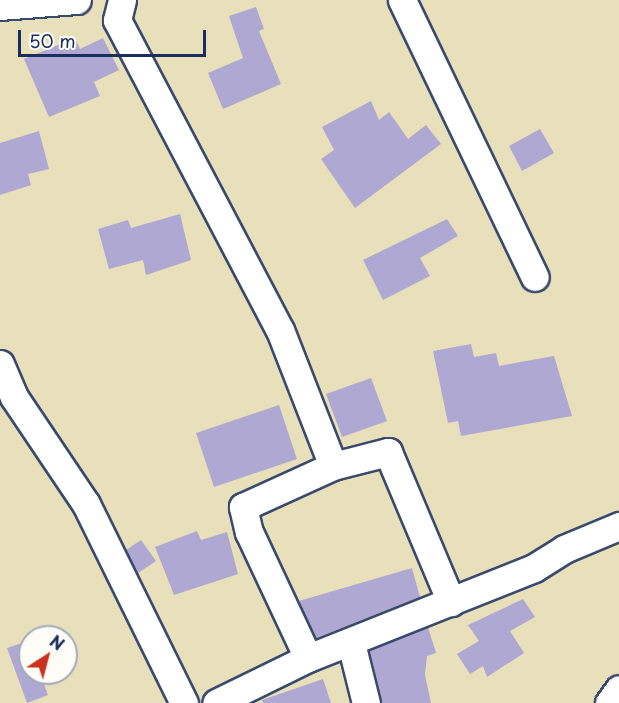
<!DOCTYPE html>
<html>
<head>
<meta charset="utf-8">
<style>
	body { margin:0 }
	#map { position:relative; width:619px; height:703px; overflow:hidden; background:#e8e0bb; font-family:"Playpen Sans",sans-serif }
	div>[style] { position:absolute }
	[style*='--x'] { left:calc(var(--x)*1px); top:calc(var(--y)*1px); width:calc(var(--w)*1px); rotate:calc(var(--a)*1deg) }
	.building>* { inset:0; background:#afa8d2 }
	.roads { filter:drop-shadow(2px 0 #3a4a6c) drop-shadow(-2px 0 #3a4a6c) drop-shadow(0 2px #3a4a6c) drop-shadow(0 -2px #3a4a6c) }
	.minor>* { height:27px; margin:-13.5px; padding:0 13.5px; transform-origin:13.5px; border-radius:13.5px; background:#fff }
	span { translate:-50% -50%; white-space:nowrap; text-align:center; line-height:1.15; -webkit-text-stroke:6px #fdfcf7; paint-order:stroke }
	.north { position:absolute; left:18px; top:625px; width:60px; height:60px; box-sizing:border-box; background:#fdfcf7; border:2px solid #a3aaba; border-radius:50%; rotate:36deg; font-size:16px; font-weight:700; line-height:24px; text-align:center; color:#1b2f5e }
	.north::after { content:''; display:block; margin:auto; width:21px; height:27px; background:#c8321e; clip-path:polygon(50% 0,100% 100%,50% 72%,0 100%) }
	.scale { position:absolute; left:18px; top:30px; width:188px; height:27px; box-sizing:border-box; border:3px solid #1b2f5e; border-top:0; padding-left:8px; font-size:18px; line-height:21px; white-space:nowrap; color:#1b2f5e; -webkit-text-stroke:4px #fdfcf7; paint-order:stroke }
</style>
</head>
<body>
<div id="map">
	<div class="building">
		<div style="clip-path:polygon(256px 7px,264px 29px,259px 31px,281px 84px,223px 109px,208px 73px,243px 58px,229px 16px)"></div>
		<div style="clip-path:polygon(75px 38px,80px 49px,103px 38px,119px 70px,94px 82px,100px 96px,49px 117px,24px 59px)"></div>
		<div style="clip-path:polygon(371px 101px,379px 120px,389px 112px,408px 139px,426px 125px,441px 144px,355px 208px,321px 159px,334px 150px,322px 127px)"></div>
		<div style="clip-path:polygon(540px 129px,554px 153px,522px 171px,509px 146px)"></div>
		<div style="clip-path:polygon(39px 131px,49px 169px,28px 174px,31px 185px,0 195px,0 143px)"></div>
		<div style="clip-path:polygon(180px 214px,191px 260px,146px 275px,143px 260px,109px 269px,98px 229px,128px 220px,131px 228px)"></div>
		<div style="clip-path:polygon(447px 219px,458px 236px,420px 258px,430px 276px,383px 300px,363px 260px)"></div>
		<div style="clip-path:polygon(471px 344px,474px 357px,496px 353px,499px 366px,554px 356px,572px 416px,461px 436px,458px 421px,448px 423px,433px 351px)"></div>
		<div style="clip-path:polygon(371px 378px,387px 421px,342px 437px,326px 394px)"></div>
		<div style="clip-path:polygon(279px 405px,297px 459px,214px 487px,196px 433px)"></div>
		<div style="clip-path:polygon(197px 531px,201px 540px,227px 532px,238px 574px,174px 595px,155px 547px)"></div>
		<div style="clip-path:polygon(141px 540px,156px 561px,138px 573px,126px 550px)"></div>
		<div style="clip-path:polygon(412px 568px,420px 597px,316px 638px,299px 601px)"></div>
		<div style="clip-path:polygon(523px 599px,535px 617px,510px 631px,524px 653px,487px 677px,483px 666px,470px 674px,457px 654px,479px 641px,468px 625px)"></div>
		<div style="clip-path:polygon(428px 627px,436px 653px,427px 656px,425px 675px,431px 703px,381px 703px,369px 651px)"></div>
		<div style="clip-path:polygon(28px 641px,30px 673px,40px 673px,48px 695px,27px 703px,7px 648px)"></div>
		<div style="clip-path:polygon(323px 679px,331px 703px,263px 703px,262px 700px)"></div>
	</div>
	<div class="roads">
		<div class="minor">
			<div style="--x:122;--y:0;--w:21;--a:104"></div>
			<div style="--x:117;--y:20;--w:350;--a:62.3"></div>
			<div style="--x:280;--y:330;--w:146;--a:68.7"></div>
			<div style="--x:333;--y:466;--w:99;--a:155.5"></div>
			<div style="--x:243;--y:507;--w:26;--a:77"></div>
			<div style="--x:249;--y:532;--w:139;--a:64.9"></div>
			<div style="--x:308;--y:658;--w:102;--a:153.9"></div>
			<div style="--x:402;--y:0;--w:307;--a:64.4"></div>
			<div style="--x:0;--y:6;--w:77;--a:-4.5"></div>
			<div style="--x:0;--y:364;--w:36;--a:67"></div>
			<div style="--x:14;--y:397;--w:129;--a:56.1"></div>
			<div style="--x:86;--y:504;--w:222;--a:63.8"></div>
			<div style="--x:333;--y:466;--w:57;--a:-14.3"></div>
			<div style="--x:388;--y:452;--w:163;--a:67.2"></div>
			<div style="--x:351;--y:643;--w:62;--a:76"></div>
			<div style="--x:308;--y:658;--w:243;--a:-21.7"></div>
			<div style="--x:534;--y:568;--w:36;--a:-32"></div>
			<div style="--x:564;--y:549;--w:60;--a:-22.7"></div>
			<div style="--x:609;--y:703;--w:17;--a:-54"></div>
		</div>
	</div>
	<div class="north">N</div>
	<div class="scale">50 m</div>
</div>
</body>
</html>
